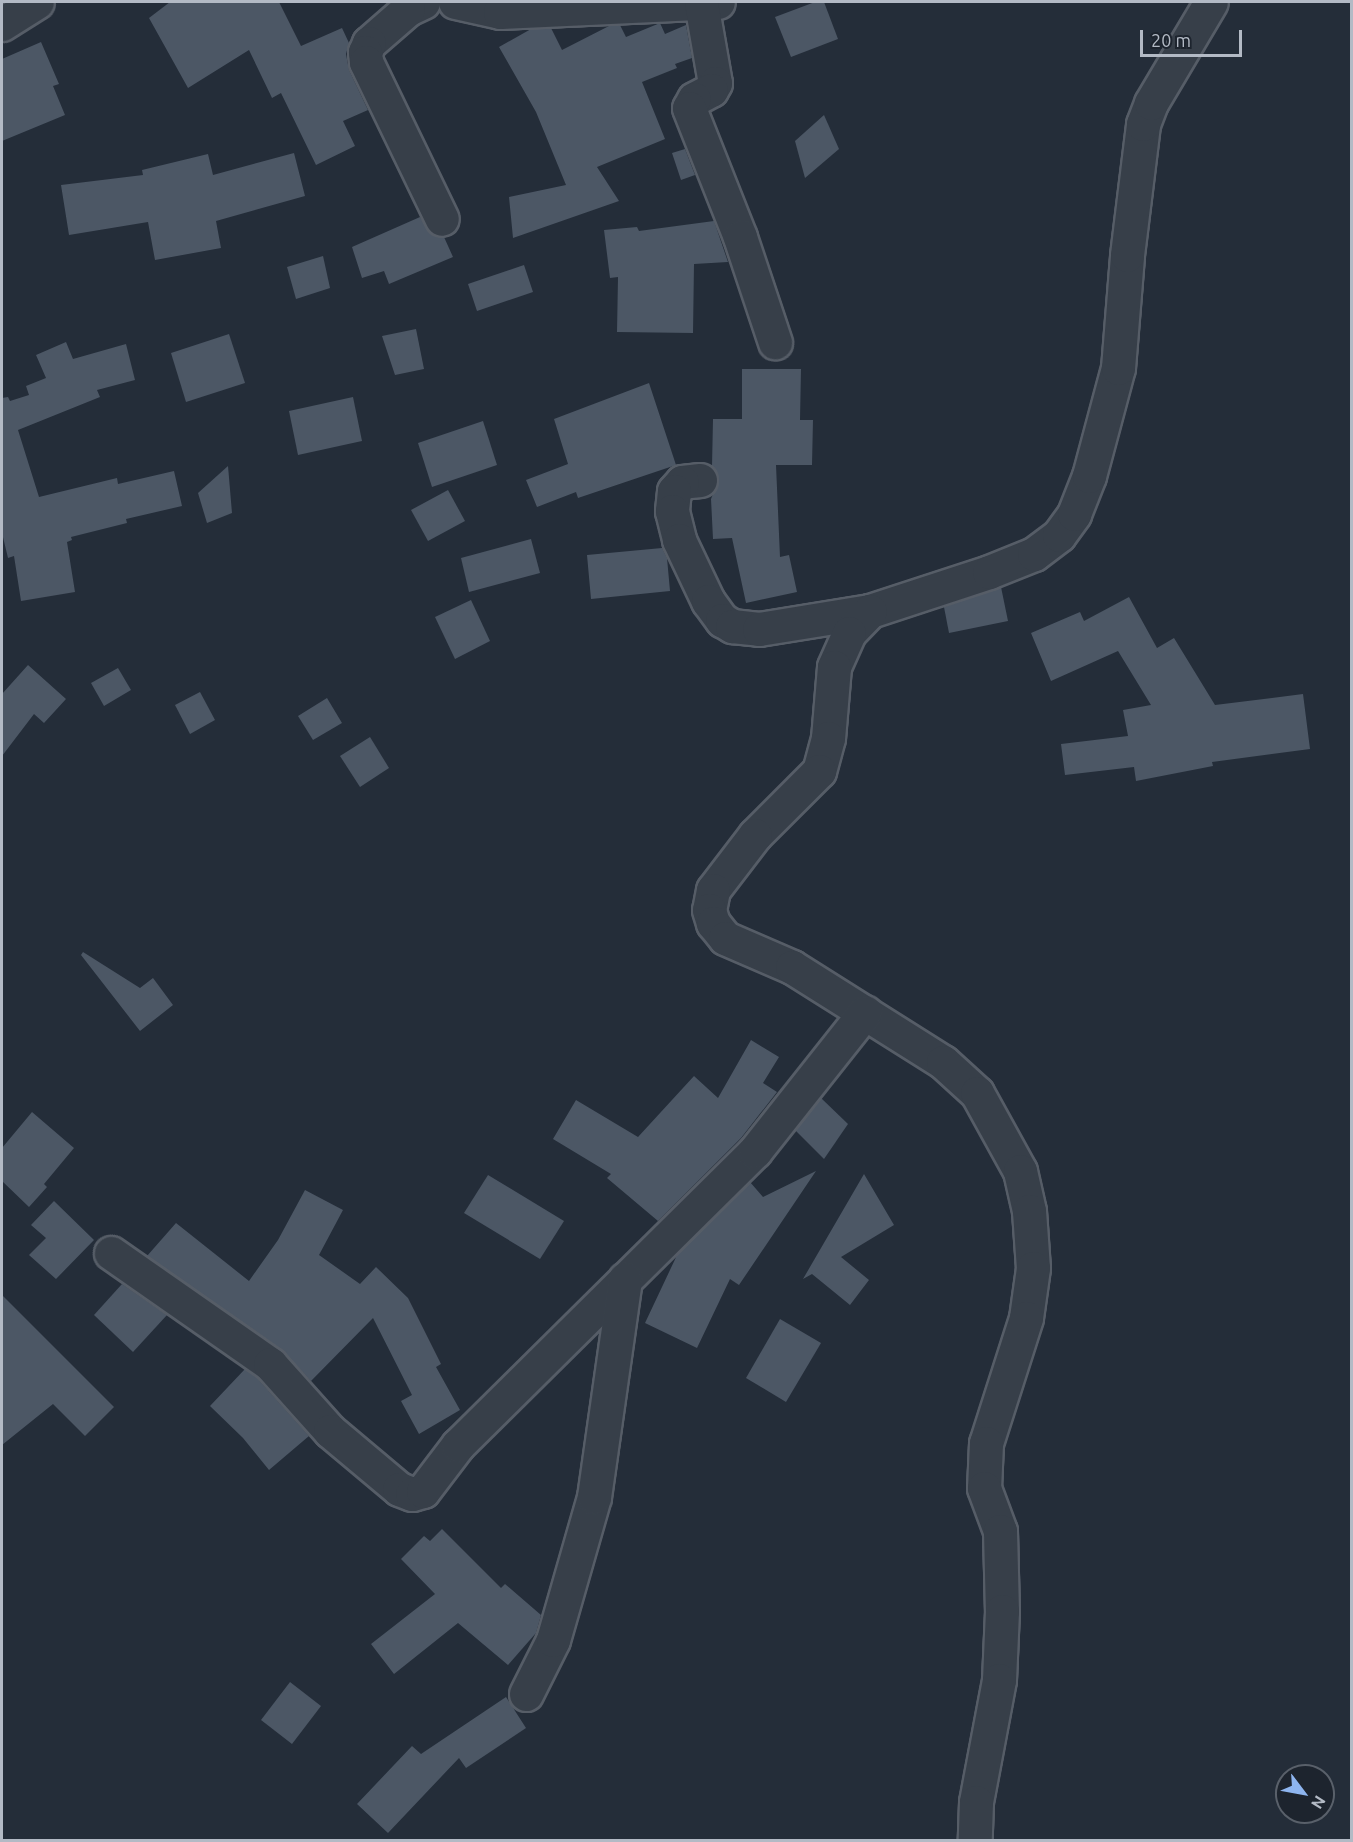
<!DOCTYPE html>
<html>
<head>
<meta charset="utf-8">
<style>
	body { margin:0 }
	#map { position:relative; width:1353px; height:1842px; overflow:hidden; background:#242d39; font-family:Ubuntu,sans-serif }
	div>[style] { position:absolute }
	[style*='--x'] { left:calc(var(--x)*1px); top:calc(var(--y)*1px); width:calc(var(--w)*1px); rotate:calc(var(--a)*1deg) }
	.building>* { inset:0; background:#4c5765 }
	.roads { filter:drop-shadow(2px 0 #565d67) drop-shadow(-2px 0 #565d67) drop-shadow(0 2px #565d67) drop-shadow(0 -2px #565d67) }
	.street>* { height:33px; margin:-16.5px; padding:0 16.5px; transform-origin:16.5px; border-radius:16.5px; background:#373f49 }
	span { translate:-50% -50%; white-space:nowrap; text-align:center; line-height:1.15; -webkit-text-stroke:5px #1d242e; paint-order:stroke }
	.frame { position:absolute; inset:0; border:3px solid #b3bac5; pointer-events:none }
	.north { position:absolute; left:1275px; top:1764px; width:60px; height:60px; box-sizing:border-box; background:#1d242e; border:2px solid #59606a; border-radius:50%; rotate:122deg; font-size:16px; font-weight:700; line-height:24px; text-align:center; color:#b3bac5 }
	.north::after { content:''; display:block; margin:auto; width:21px; height:27px; background:#8eb5ef; clip-path:polygon(50% 0,100% 100%,50% 72%,0 100%) }
	.scale { position:absolute; left:1140px; top:30px; width:102px; height:27px; box-sizing:border-box; border:3px solid #b3bac5; border-top:0; padding-left:8px; font-size:18px; line-height:21px; white-space:nowrap; color:#b3bac5; -webkit-text-stroke:4px #1d242e; paint-order:stroke }
</style>
</head>
<body>
<div id="map">
	<div class="building">
		<div style="clip-path:polygon(170px 2px,279px 2px,301px 46px,342px 28px,349px 43px,346px 54px,349px 70px,368px 110px,343px 121px,355px 146px,316px 165px,281px 93px,272px 98px,249px 50px,188px 88px,149px 18px)"></div>
		<div style="clip-path:polygon(815px 2px,824px 2px,838px 39px,791px 57px,775px 17px)"></div>
		<div style="clip-path:polygon(660px 23px,665px 34px,686px 25px,692px 58px,675px 64px,677px 68px,642px 82px,665px 139px,597px 167px,619px 201px,513px 238px,509px 197px,566px 185px,536px 112px,499px 47px,531px 29px,551px 28px,562px 50px,609px 26px,620px 25px,626px 37px)"></div>
		<div style="clip-path:polygon(41px 42px,59px 84px,53px 86px,65px 115px,2px 141px,2px 59px)"></div>
		<div style="clip-path:polygon(824px 115px,839px 149px,805px 178px,795px 141px)"></div>
		<div style="clip-path:polygon(685px 149px,695px 175px,681px 180px,672px 153px)"></div>
		<div style="clip-path:polygon(294px 153px,305px 196px,216px 221px,221px 248px,155px 260px,148px 222px,69px 235px,61px 185px,143px 175px,142px 170px,208px 154px,213px 175px)"></div>
		<div style="clip-path:polygon(420px 217px,431px 234px,444px 237px,453px 257px,389px 284px,384px 271px,362px 278px,352px 247px)"></div>
		<div style="clip-path:polygon(714px 221px,728px 262px,694px 264px,693px 333px,617px 332px,618px 277px,610px 278px,604px 230px,637px 227px,639px 231px)"></div>
		<div style="clip-path:polygon(323px 256px,330px 288px,296px 299px,287px 267px)"></div>
		<div style="clip-path:polygon(524px 265px,533px 292px,477px 311px,468px 284px)"></div>
		<div style="clip-path:polygon(416px 329px,424px 369px,395px 375px,382px 336px)"></div>
		<div style="clip-path:polygon(229px 334px,245px 383px,186px 402px,171px 353px)"></div>
		<div style="clip-path:polygon(66px 342px,73px 359px,126px 344px,135px 380px,97px 390px,100px 397px,18px 430px,39px 497px,117px 478px,118px 484px,174px 471px,182px 506px,126px 519px,127px 523px,71px 537px,72px 540px,67px 542px,75px 592px,21px 601px,14px 556px,8px 558px,2px 533px,2px 398px,8px 397px,10px 401px,29px 395px,26px 386px,46px 378px,36px 355px)"></div>
		<div style="clip-path:polygon(742px 369px,801px 369px,800px 420px,813px 420px,812px 465px,776px 465px,780px 557px,789px 555px,797px 592px,746px 603px,732px 538px,713px 539px,711px 499px,719px 479px,712px 466px,713px 419px,742px 419px)"></div>
		<div style="clip-path:polygon(649px 383px,676px 465px,578px 498px,576px 492px,537px 507px,526px 480px,568px 464px,554px 419px)"></div>
		<div style="clip-path:polygon(353px 397px,362px 441px,298px 455px,289px 411px)"></div>
		<div style="clip-path:polygon(483px 421px,497px 465px,432px 487px,418px 443px)"></div>
		<div style="clip-path:polygon(228px 466px,232px 513px,207px 523px,198px 493px)"></div>
		<div style="clip-path:polygon(448px 490px,465px 521px,428px 541px,411px 510px)"></div>
		<div style="clip-path:polygon(531px 539px,540px 573px,469px 592px,461px 558px)"></div>
		<div style="clip-path:polygon(662px 548px,667px 558px,670px 591px,591px 599px,587px 555px)"></div>
		<div style="clip-path:polygon(1001px 587px,1008px 621px,949px 633px,944px 607px)"></div>
		<div style="clip-path:polygon(1129px 597px,1157px 648px,1174px 638px,1215px 705px,1303px 694px,1310px 749px,1212px 762px,1213px 766px,1136px 781px,1134px 767px,1065px 775px,1061px 744px,1128px 736px,1123px 710px,1151px 705px,1118px 651px,1051px 681px,1031px 633px,1080px 612px,1084px 621px)"></div>
		<div style="clip-path:polygon(471px 600px,490px 641px,455px 659px,435px 617px)"></div>
		<div style="clip-path:polygon(28px 665px,66px 699px,44px 723px,34px 714px,2px 756px,2px 694px)"></div>
		<div style="clip-path:polygon(118px 668px,131px 690px,104px 706px,91px 683px)"></div>
		<div style="clip-path:polygon(200px 692px,215px 720px,190px 734px,175px 705px)"></div>
		<div style="clip-path:polygon(327px 698px,342px 723px,313px 740px,298px 716px)"></div>
		<div style="clip-path:polygon(370px 737px,389px 768px,360px 787px,340px 756px)"></div>
		<div style="clip-path:polygon(83px 952px,140px 988px,153px 978px,173px 1005px,140px 1031px,81px 955px)"></div>
		<div style="clip-path:polygon(751px 1040px,779px 1057px,763px 1083px,777px 1092px,741px 1138px,658px 1221px,607px 1178px,611px 1174px,553px 1139px,576px 1100px,638px 1137px,694px 1076px,718px 1098px)"></div>
		<div style="clip-path:polygon(821px 1098px,848px 1124px,824px 1159px,795px 1130px)"></div>
		<div style="clip-path:polygon(32px 1112px,74px 1148px,44px 1184px,47px 1187px,29px 1207px,2px 1181px,2px 1148px)"></div>
		<div style="clip-path:polygon(816px 1171px,739px 1285px,730px 1279px,697px 1348px,645px 1323px,678px 1253px,750px 1182px,763px 1197px)"></div>
		<div style="clip-path:polygon(864px 1174px,894px 1225px,841px 1257px,869px 1280px,850px 1305px,812px 1274px,803px 1279px)"></div>
		<div style="clip-path:polygon(488px 1175px,564px 1221px,540px 1259px,464px 1213px)"></div>
		<div style="clip-path:polygon(305px 1190px,343px 1210px,319px 1255px,360px 1284px,376px 1267px,408px 1298px,441px 1364px,436px 1367px,460px 1410px,419px 1434px,401px 1401px,412px 1395px,373px 1318px,311px 1381px,281px 1349px,147px 1256px,176px 1223px,249px 1281px,278px 1240px)"></div>
		<div style="clip-path:polygon(54px 1201px,94px 1240px,56px 1279px,29px 1255px,46px 1238px,31px 1225px)"></div>
		<div style="clip-path:polygon(122px 1284px,167px 1315px,133px 1352px,94px 1315px)"></div>
		<div style="clip-path:polygon(2px 1295px,114px 1407px,85px 1436px,53px 1404px,2px 1445px)"></div>
		<div style="clip-path:polygon(780px 1319px,821px 1343px,786px 1402px,746px 1378px)"></div>
		<div style="clip-path:polygon(245px 1369px,257px 1378px,309px 1436px,269px 1470px,243px 1438px,210px 1406px)"></div>
		<div style="clip-path:polygon(442px 1529px,501px 1588px,505px 1584px,541px 1615px,536px 1633px,508px 1665px,458px 1623px,394px 1674px,371px 1644px,435px 1594px,401px 1559px,424px 1536px,430px 1541px)"></div>
		<div style="clip-path:polygon(290px 1682px,321px 1706px,292px 1744px,261px 1720px)"></div>
		<div style="clip-path:polygon(506px 1697px,526px 1728px,466px 1768px,459px 1758px,388px 1833px,357px 1804px,412px 1746px,421px 1754px)"></div>
	</div>
	<div class="roads">
		<div class="street">
			<div style="--x:423;--y:2;--w:17;--a:155"></div>
			<div style="--x:408;--y:9;--w:52;--a:138.9"></div>
			<div style="--x:369;--y:43;--w:10;--a:114"></div>
			<div style="--x:365;--y:52;--w:10;--a:84"></div>
			<div style="--x:366;--y:62;--w:174;--a:64.2"></div>
			<div style="--x:455;--y:2;--w:46;--a:12.5"></div>
			<div style="--x:500;--y:12;--w:218;--a:-2.6"></div>
			<div style="--x:701;--y:3;--w:81;--a:80.1"></div>
			<div style="--x:715;--y:83;--w:8;--a:120"></div>
			<div style="--x:711;--y:90;--w:19;--a:152"></div>
			<div style="--x:694;--y:99;--w:10;--a:119"></div>
			<div style="--x:689;--y:108;--w:139;--a:68.4"></div>
			<div style="--x:740;--y:237;--w:111;--a:71.6"></div>
			<div style="--x:2;--y:24;--w:41;--a:-32.2"></div>
			<div style="--x:700;--y:480;--w:18;--a:174"></div>
			<div style="--x:682;--y:482;--w:12;--a:132"></div>
			<div style="--x:674;--y:491;--w:20;--a:96"></div>
			<div style="--x:672;--y:511;--w:30;--a:76"></div>
			<div style="--x:679;--y:540;--w:68;--a:64.6"></div>
			<div style="--x:708;--y:601;--w:24;--a:54"></div>
			<div style="--x:722;--y:620;--w:12;--a:31"></div>
			<div style="--x:732;--y:626;--w:27;--a:6"></div>
			<div style="--x:759;--y:629;--w:112;--a:-9.2"></div>
			<div style="--x:870;--y:611;--w:125;--a:-18.1"></div>
			<div style="--x:989;--y:572;--w:48;--a:-21.8"></div>
			<div style="--x:1034;--y:554;--w:31;--a:-37"></div>
			<div style="--x:1059;--y:535;--w:26;--a:-54"></div>
			<div style="--x:1074;--y:514;--w:41;--a:-68.5"></div>
			<div style="--x:1089;--y:476;--w:112;--a:-75"></div>
			<div style="--x:1118;--y:368;--w:113;--a:-85.4"></div>
			<div style="--x:1127;--y:255;--w:132;--a:-83"></div>
			<div style="--x:1143;--y:124;--w:22;--a:-69"></div>
			<div style="--x:1151;--y:103;--w:117;--a:-59.3"></div>
			<div style="--x:870;--y:611;--w:30;--a:134"></div>
			<div style="--x:849;--y:633;--w:37;--a:114"></div>
			<div style="--x:834;--y:667;--w:71;--a:94.8"></div>
			<div style="--x:828;--y:738;--w:34;--a:105"></div>
			<div style="--x:819;--y:771;--w:91;--a:135"></div>
			<div style="--x:755;--y:835;--w:69;--a:127.4"></div>
			<div style="--x:713;--y:890;--w:20;--a:101"></div>
			<div style="--x:709;--y:910;--w:14;--a:73"></div>
			<div style="--x:713;--y:923;--w:19;--a:51"></div>
			<div style="--x:725;--y:938;--w:73;--a:23.4"></div>
			<div style="--x:792;--y:967;--w:178;--a:32.2"></div>
			<div style="--x:943;--y:1062;--w:46;--a:42.4"></div>
			<div style="--x:977;--y:1093;--w:89;--a:61.1"></div>
			<div style="--x:1020;--y:1171;--w:41;--a:77.3"></div>
			<div style="--x:1029;--y:1211;--w:57;--a:86"></div>
			<div style="--x:1033;--y:1268;--w:50;--a:98"></div>
			<div style="--x:1026;--y:1318;--w:131;--a:107.7"></div>
			<div style="--x:986;--y:1443;--w:45;--a:92.5"></div>
			<div style="--x:984;--y:1488;--w:46;--a:69.6"></div>
			<div style="--x:1000;--y:1531;--w:80;--a:88.6"></div>
			<div style="--x:1002;--y:1611;--w:69;--a:92.5"></div>
			<div style="--x:999;--y:1680;--w:124;--a:100.7"></div>
			<div style="--x:976;--y:1802;--w:38;--a:92"></div>
			<div style="--x:111;--y:1253;--w:194;--a:34.9"></div>
			<div style="--x:270;--y:1364;--w:90;--a:48.2"></div>
			<div style="--x:330;--y:1431;--w:90;--a:40"></div>
			<div style="--x:399;--y:1489;--w:14;--a:21"></div>
			<div style="--x:412;--y:1494;--w:11;--a:-15"></div>
			<div style="--x:423;--y:1491;--w:58;--a:-52.7"></div>
			<div style="--x:458;--y:1445;--w:418;--a:-44.7"></div>
			<div style="--x:755;--y:1151;--w:177;--a:-51.6"></div>
			<div style="--x:526;--y:1694;--w:60;--a:-63.4"></div>
			<div style="--x:553;--y:1640;--w:149;--a:-74"></div>
			<div style="--x:594;--y:1497;--w:220;--a:-81.9"></div>
		</div>
	</div>
	<div class="frame"></div>
	<div class="north">N</div>
	<div class="scale">20 m</div>
</div>
</body>
</html>
